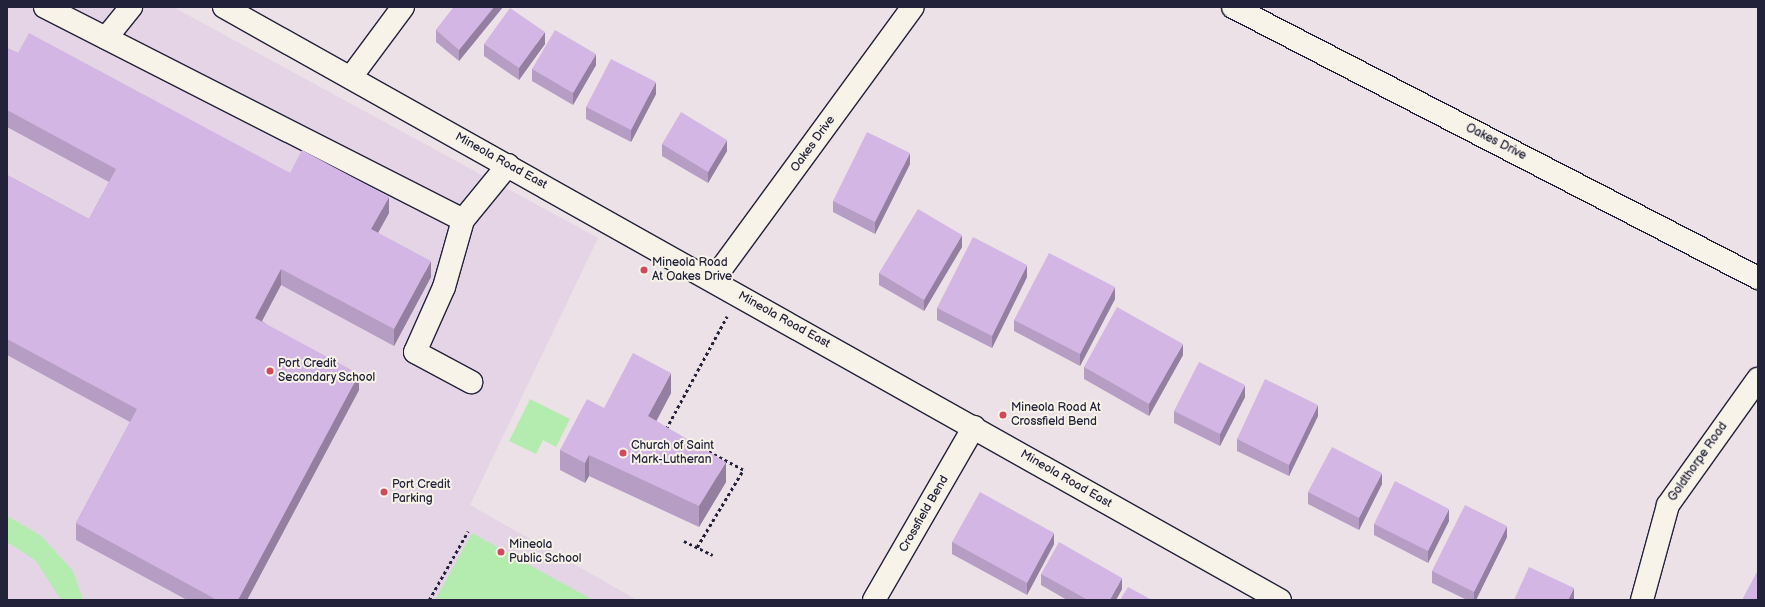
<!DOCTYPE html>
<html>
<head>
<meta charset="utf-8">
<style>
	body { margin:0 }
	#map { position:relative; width:1765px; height:607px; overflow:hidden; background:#ece1e7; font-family:"Balsamiq Sans",sans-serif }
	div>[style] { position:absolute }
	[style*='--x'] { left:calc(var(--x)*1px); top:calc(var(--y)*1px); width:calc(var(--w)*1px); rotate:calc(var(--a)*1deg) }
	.built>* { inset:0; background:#e4d4e6 }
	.green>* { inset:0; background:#b4ecaf }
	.path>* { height:2.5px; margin-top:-1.25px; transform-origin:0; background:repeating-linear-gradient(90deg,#22223b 0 3px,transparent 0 6px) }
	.roads { filter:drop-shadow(1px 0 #22223b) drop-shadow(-1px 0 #22223b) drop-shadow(0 1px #22223b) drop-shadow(0 -1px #22223b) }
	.minor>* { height:22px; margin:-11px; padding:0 11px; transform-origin:11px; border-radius:11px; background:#f7f3e8 }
	.wall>* { inset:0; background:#b59dc4 }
	.shaded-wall>* { inset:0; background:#947fa0 }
	.building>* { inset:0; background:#d3b6e4 }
	.dots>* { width:11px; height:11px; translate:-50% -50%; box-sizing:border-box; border:2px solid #f7f3e8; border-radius:50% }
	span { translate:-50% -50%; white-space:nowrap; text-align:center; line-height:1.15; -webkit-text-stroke:4px #f7f3e8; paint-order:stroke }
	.street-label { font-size:12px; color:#22223b }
	.poi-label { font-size:12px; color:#22223b }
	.left { translate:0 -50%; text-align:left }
	.frame { position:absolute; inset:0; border:8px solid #22223b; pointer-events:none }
</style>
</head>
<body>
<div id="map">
	<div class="built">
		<div style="clip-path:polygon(7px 7px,173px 7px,598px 238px,470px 505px,637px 600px,7px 600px)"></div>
	</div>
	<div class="green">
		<div style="clip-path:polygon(530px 399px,570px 419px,556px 447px,543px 440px,536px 454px,509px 441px)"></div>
		<div style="clip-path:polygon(7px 516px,40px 535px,73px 571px,83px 600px,61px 600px,35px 560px,7px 542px)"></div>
		<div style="clip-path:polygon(472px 533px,593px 600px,435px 600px)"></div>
	</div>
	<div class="path">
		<div style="--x:666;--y:429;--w:128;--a:-61.6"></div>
		<div style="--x:684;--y:541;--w:32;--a:26"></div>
		<div style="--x:697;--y:547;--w:90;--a:-59.1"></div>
		<div style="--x:743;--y:470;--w:41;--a:-152.2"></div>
		<div style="--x:429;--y:600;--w:79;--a:-60.5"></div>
	</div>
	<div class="roads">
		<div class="minor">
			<div style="--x:45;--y:7;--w:469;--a:27"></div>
			<div style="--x:463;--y:220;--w:71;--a:-50.7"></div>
			<div style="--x:224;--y:7;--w:1211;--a:29.32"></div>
			<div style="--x:1233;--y:7;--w:591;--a:27.3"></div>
			<div style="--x:106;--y:38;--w:40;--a:-51"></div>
			<div style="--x:351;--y:77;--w:87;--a:-53.4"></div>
			<div style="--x:463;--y:220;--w:70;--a:105.8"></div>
			<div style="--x:444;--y:287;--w:71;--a:114"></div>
			<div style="--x:415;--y:352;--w:64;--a:28.2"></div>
			<div style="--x:713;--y:280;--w:338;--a:-53.8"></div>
			<div style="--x:874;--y:600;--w:200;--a:-60"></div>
			<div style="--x:1642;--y:600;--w:98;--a:-74.7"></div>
			<div style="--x:1668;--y:505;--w:155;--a:-54.5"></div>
		</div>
	</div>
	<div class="wall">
		<div style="clip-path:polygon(454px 7px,503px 7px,459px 61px,436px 42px,436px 30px)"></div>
		<div style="clip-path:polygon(484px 44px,545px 44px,519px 80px,484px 56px)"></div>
		<div style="clip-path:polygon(7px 48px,18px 53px,290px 173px,389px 213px,378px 233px,431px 277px,394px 346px,281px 285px,262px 321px,359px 390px,247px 600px,187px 600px,76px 540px,76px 523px,130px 422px,7px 355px,7px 175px,89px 219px,109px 182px,7px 127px)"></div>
		<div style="clip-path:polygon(596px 65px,573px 105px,532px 81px,532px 69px)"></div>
		<div style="clip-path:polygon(656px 94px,631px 142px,586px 119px,586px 107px)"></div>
		<div style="clip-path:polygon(662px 144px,727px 151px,708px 183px,662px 156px)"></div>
		<div style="clip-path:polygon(910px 164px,875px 234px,833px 212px,833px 201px)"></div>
		<div style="clip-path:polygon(962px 247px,924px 311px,879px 285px,879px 273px)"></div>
		<div style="clip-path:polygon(1027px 277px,992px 348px,937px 320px,937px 308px)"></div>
		<div style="clip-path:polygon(1115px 299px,1080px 366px,1014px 331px,1014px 320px)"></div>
		<div style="clip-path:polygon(1183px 355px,1149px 416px,1084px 379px,1084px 367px)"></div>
		<div style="clip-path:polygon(671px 393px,656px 421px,726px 482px,699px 527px,589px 476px,585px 483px,560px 470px,560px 450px,604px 408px)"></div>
		<div style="clip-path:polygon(1245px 397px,1220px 446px,1174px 423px,1174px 411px)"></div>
		<div style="clip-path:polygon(1318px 416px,1289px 476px,1237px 451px,1237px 439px)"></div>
		<div style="clip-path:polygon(1382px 484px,1359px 530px,1308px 504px,1308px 492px)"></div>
		<div style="clip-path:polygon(1449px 521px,1428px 563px,1374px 535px,1374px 524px)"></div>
		<div style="clip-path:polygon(1507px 537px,1476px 600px,1467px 600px,1432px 583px,1432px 571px)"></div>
		<div style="clip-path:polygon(952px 542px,1054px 544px,1027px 595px,952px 554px)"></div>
		<div style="clip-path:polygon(1041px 574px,1122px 589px,1116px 600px,1067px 600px,1041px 585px)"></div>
	</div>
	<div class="shaded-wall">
		<div style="clip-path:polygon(494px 7px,503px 7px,459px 61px,459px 50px)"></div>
		<div style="clip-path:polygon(545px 32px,545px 44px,519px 80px,519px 68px)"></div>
		<div style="clip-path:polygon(596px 54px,596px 65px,573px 105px,573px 93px)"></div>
		<div style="clip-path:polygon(656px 82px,656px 94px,631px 142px,631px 130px)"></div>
		<div style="clip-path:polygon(727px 140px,727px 151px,708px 183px,708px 172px)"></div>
		<div style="clip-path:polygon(910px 153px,910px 164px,875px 234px,875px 222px)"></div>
		<div style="clip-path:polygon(389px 197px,389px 213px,371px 245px,371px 229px)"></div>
		<div style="clip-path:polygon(962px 235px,962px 247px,924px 311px,924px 300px)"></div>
		<div style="clip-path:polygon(431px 261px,431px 277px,394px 346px,394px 329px)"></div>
		<div style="clip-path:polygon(1027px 265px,1027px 277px,992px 348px,992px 336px)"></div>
		<div style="clip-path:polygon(281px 269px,281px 285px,255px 334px,255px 318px)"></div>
		<div style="clip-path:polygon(1115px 287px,1115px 299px,1080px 366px,1080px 354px)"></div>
		<div style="clip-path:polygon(1183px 344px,1183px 355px,1149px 416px,1149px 404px)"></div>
		<div style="clip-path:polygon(671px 373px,671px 393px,648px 437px,648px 416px)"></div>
		<div style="clip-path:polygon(359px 374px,359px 390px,247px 600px,238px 600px)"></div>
		<div style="clip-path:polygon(1245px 385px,1245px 397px,1220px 446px,1220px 434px)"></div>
		<div style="clip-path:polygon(1318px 405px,1318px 416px,1289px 476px,1289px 465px)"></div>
		<div style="clip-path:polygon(589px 455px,589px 476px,585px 483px,585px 463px)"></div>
		<div style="clip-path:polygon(726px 462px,726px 482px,699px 527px,699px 506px)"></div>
		<div style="clip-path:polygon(1382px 473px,1382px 484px,1359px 530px,1359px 518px)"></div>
		<div style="clip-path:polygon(1449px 509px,1449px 521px,1428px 563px,1428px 551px)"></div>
		<div style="clip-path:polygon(1507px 526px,1507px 537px,1476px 600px,1474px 600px,1474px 592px)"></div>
		<div style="clip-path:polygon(1054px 533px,1054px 544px,1027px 595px,1027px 583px)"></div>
		<div style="clip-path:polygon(1122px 578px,1122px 589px,1116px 600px,1110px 600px)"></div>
		<div style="clip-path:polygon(1574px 588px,1574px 600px,1568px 600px)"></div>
	</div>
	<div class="building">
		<div style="clip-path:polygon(454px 7px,494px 7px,459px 50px,436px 30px)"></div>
		<div style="clip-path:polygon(510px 8px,545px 32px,519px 68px,484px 44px)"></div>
		<div style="clip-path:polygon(555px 30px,596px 54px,573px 93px,532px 69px)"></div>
		<div style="clip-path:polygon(29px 33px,290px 173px,302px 150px,389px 197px,371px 229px,431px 261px,394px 329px,281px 269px,255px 318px,359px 374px,238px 600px,217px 600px,76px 523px,137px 409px,7px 339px,7px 175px,89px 219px,116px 169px,7px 110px,7px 48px,18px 53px)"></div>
		<div style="clip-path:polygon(611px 59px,656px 82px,631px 130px,586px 107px)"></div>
		<div style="clip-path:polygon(681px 112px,727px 140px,708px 172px,662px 144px)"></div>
		<div style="clip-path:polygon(867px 132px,910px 153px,875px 222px,833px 201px)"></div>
		<div style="clip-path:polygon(918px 209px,962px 235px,924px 300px,879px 273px)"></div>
		<div style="clip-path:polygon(973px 237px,1027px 265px,992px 336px,937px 308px)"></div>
		<div style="clip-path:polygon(1049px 253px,1115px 287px,1080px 354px,1014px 320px)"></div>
		<div style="clip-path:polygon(1117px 307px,1183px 344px,1149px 404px,1084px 367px)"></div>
		<div style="clip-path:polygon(633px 353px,671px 373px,648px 416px,726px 462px,699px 506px,589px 455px,585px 463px,560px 450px,587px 399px,604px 408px)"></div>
		<div style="clip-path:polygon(1199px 362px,1245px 385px,1220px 434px,1174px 411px)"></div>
		<div style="clip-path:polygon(1265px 379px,1318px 405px,1289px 465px,1237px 439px)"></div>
		<div style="clip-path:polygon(1332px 447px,1382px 473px,1359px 518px,1308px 492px)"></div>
		<div style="clip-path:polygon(1395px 481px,1449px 509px,1428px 551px,1374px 524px)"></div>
		<div style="clip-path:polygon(980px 492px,1054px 533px,1027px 583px,952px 542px)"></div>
		<div style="clip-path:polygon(1465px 505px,1507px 526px,1474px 592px,1432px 571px)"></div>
		<div style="clip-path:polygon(1059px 542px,1122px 578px,1110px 600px,1088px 600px,1041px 574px)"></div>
		<div style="clip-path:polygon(1529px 567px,1574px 588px,1568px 600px,1514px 600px)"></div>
		<div style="clip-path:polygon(1758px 570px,1758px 600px,1742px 600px)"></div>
		<div style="clip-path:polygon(1128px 587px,1150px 599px,1149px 600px,1120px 600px)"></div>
	</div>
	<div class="dots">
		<div style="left:644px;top:270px;background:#d1495b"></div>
		<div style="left:270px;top:371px;background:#d1495b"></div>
		<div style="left:1003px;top:415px;background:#d1495b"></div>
		<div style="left:623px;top:453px;background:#d1495b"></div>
		<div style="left:384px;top:492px;background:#d1495b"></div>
		<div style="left:501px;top:552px;background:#d1495b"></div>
	</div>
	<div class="street-label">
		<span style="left:1496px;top:142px;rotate:27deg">Oakes Drive</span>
		<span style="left:813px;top:144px;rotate:-54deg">Oakes Drive</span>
		<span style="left:501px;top:161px;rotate:29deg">Mineola Road East</span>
		<span style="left:784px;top:320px;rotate:29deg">Mineola Road East</span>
		<span style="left:1698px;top:462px;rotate:-55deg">Goldthorpe Road</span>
		<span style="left:1066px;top:479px;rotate:30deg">Mineola Road East</span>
		<span style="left:924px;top:514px;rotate:-60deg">Crossfield Bend</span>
	</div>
	<div class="poi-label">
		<span class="left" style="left:652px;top:270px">Mineola Road<br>At Oakes Drive</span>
		<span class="left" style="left:278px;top:371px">Port Credit<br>Secondary School</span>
		<span class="left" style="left:1011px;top:415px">Mineola Road At<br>Crossfield Bend</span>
		<span class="left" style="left:631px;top:453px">Church of Saint<br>Mark-Lutheran</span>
		<span class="left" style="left:392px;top:492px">Port Credit<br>Parking</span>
		<span class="left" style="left:509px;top:552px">Mineola<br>Public School</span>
	</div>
	<div class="frame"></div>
</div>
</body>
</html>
